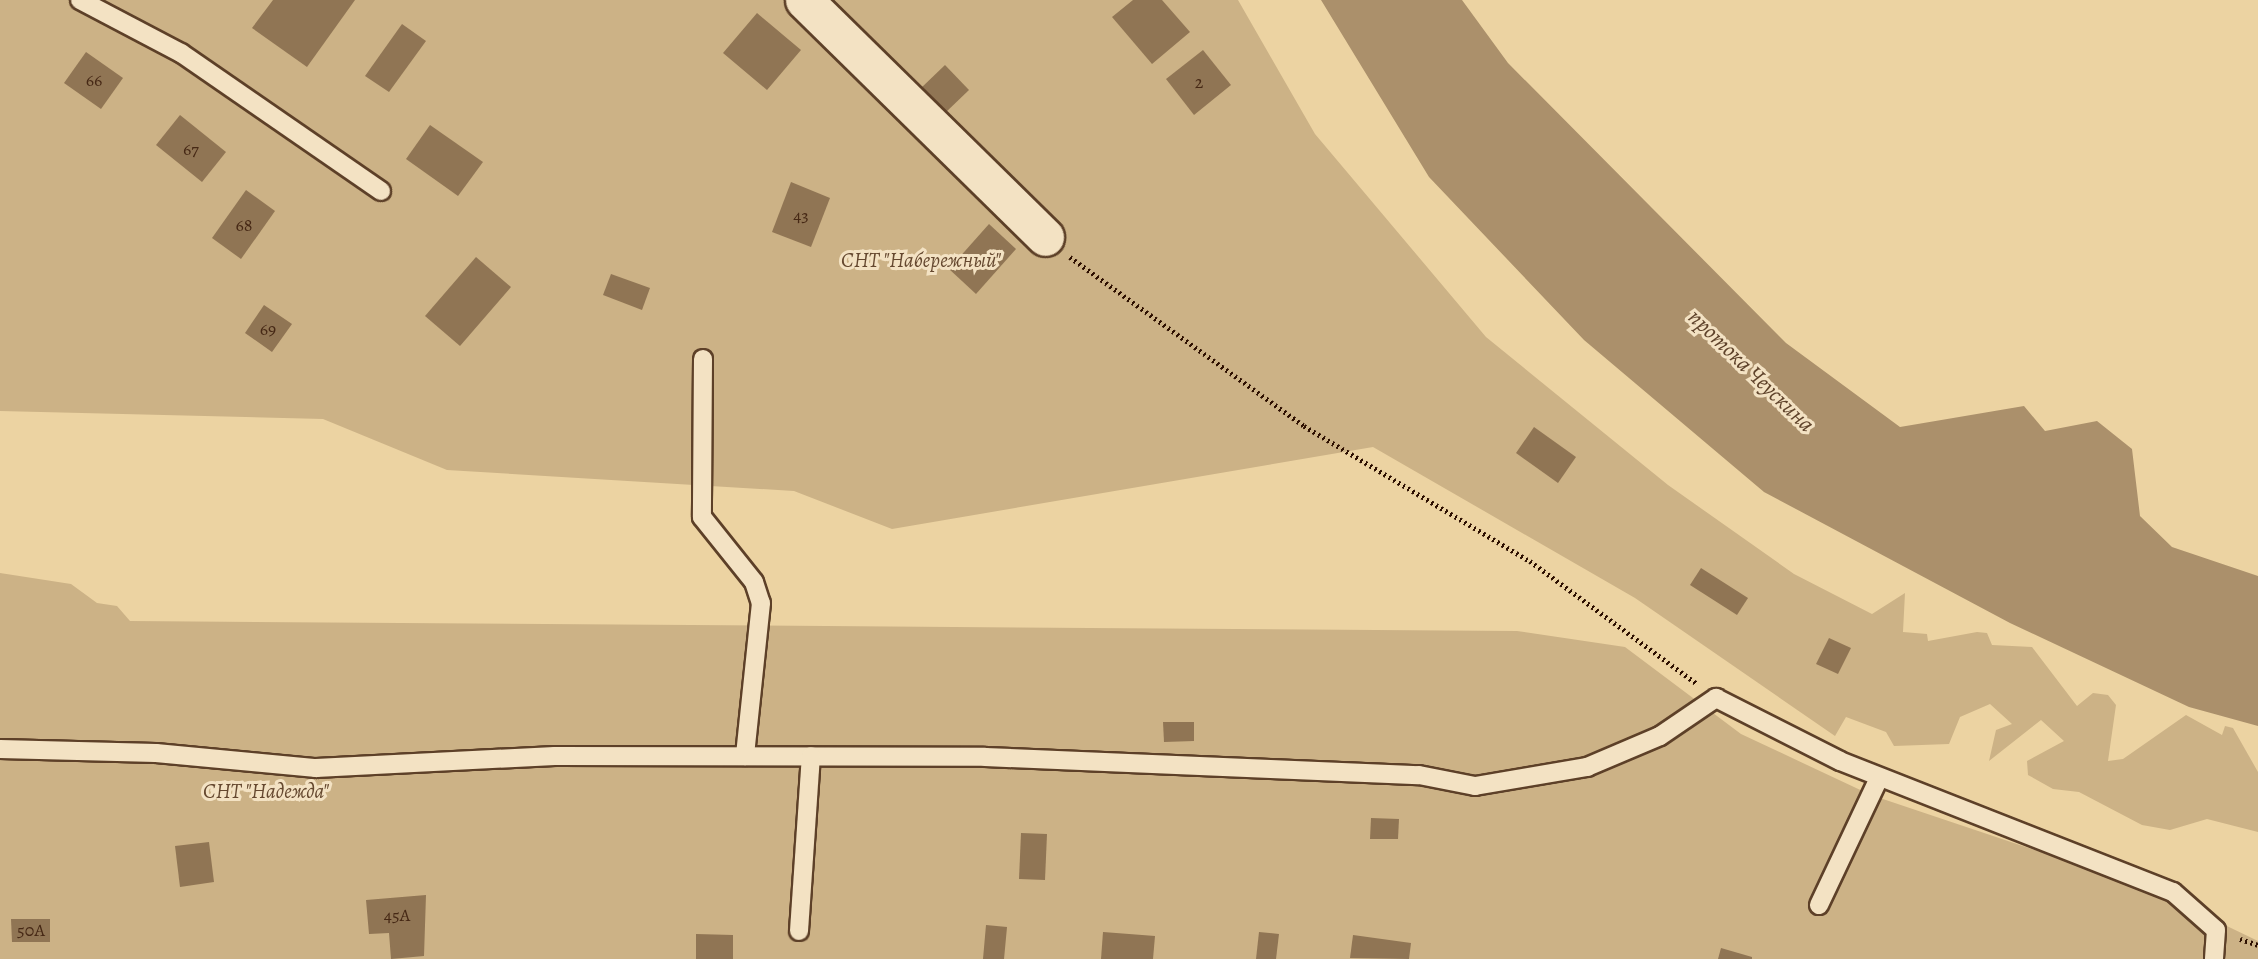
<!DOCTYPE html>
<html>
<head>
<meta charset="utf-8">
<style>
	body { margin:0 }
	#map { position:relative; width:2258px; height:959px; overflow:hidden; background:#ecd3a2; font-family:Alegreya,serif }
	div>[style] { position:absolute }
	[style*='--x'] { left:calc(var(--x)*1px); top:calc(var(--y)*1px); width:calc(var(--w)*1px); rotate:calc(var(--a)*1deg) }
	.green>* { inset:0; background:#ccb286 }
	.water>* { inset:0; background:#ab906b }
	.building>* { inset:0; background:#907554 }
	.path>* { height:4.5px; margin-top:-2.25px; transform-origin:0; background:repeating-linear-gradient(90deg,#2d0f00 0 2px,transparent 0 5.5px) }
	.roads { filter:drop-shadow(2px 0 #5d4028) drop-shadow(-2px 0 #5d4028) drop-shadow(0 2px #5d4028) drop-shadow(0 -2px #5d4028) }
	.lane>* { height:18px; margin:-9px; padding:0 9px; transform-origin:9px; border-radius:9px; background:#f3e2c3 }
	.street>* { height:37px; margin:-18.5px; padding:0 18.5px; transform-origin:18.5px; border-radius:18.5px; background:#f3e2c3 }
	span { translate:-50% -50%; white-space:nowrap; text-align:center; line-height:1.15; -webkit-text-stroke:6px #f3e2c3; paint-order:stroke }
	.number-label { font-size:18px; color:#462815 }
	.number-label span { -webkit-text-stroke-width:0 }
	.park-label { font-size:21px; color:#65482f; font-style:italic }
	.water-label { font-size:23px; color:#5f432b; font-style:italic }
</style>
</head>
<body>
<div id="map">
	<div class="green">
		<div style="clip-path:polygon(0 0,1238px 0,1315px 134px,1486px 337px,1668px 485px,1794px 574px,1872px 614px,1905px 593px,1903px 632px,1927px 634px,1928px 641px,1977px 632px,1987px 633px,1992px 645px,2032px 647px,2077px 706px,2093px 693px,2108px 695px,2116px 705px,2108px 761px,2123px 759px,2186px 715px,2222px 735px,2225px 726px,2233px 728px,2258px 772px,2258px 832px,2207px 819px,2170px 830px,2142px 825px,2079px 792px,2053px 789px,2028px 775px,2027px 761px,2064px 741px,2041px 720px,1989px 761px,1996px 730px,2012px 724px,1990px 704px,1960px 717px,1949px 744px,1894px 746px,1886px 732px,1846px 717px,1835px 736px,1635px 598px,1373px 447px,892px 529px,794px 491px,447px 470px,323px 419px,0 411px)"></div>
		<div style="clip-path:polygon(0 573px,71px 584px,97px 603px,117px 606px,130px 621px,1517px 631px,1625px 647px,1741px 734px,1871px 795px,2148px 888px,2258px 941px,2258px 959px,0 959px)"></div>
	</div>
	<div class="water">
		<div style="clip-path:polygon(1321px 0,1462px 0,1508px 63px,1786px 343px,1900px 427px,2024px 406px,2045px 431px,2097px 421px,2132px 449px,2140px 516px,2172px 547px,2258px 576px,2258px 726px,2189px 707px,2010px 623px,1764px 492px,1584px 340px,1429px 177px)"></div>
	</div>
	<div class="building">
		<div style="clip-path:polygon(273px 0,355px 0,307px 67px,252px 28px)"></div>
		<div style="clip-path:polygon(1133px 0,1162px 0,1190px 32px,1152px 64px,1112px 17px)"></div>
		<div style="clip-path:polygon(757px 13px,801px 50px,767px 90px,723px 53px)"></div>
		<div style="clip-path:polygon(402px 24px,426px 41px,389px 92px,365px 76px)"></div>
		<div style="clip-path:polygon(1203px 50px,1231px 85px,1194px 115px,1166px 79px)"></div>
		<div style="clip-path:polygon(86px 52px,123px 78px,101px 109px,64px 83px)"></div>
		<div style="clip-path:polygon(945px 65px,969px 90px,944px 114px,920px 89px)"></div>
		<div style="clip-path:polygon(180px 115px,226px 152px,202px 182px,156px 145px)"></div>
		<div style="clip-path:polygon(430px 125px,483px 162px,458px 196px,406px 159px)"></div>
		<div style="clip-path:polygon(791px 182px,830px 198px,811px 247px,772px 232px)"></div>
		<div style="clip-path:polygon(246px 190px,275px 211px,241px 259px,212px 238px)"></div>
		<div style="clip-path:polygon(989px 224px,1016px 249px,976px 294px,949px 269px)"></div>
		<div style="clip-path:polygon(476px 257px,511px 287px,460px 346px,425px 316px)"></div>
		<div style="clip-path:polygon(611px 274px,650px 288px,642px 310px,603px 295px)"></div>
		<div style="clip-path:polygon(264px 305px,292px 324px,272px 352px,245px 333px)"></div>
		<div style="clip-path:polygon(1534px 427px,1576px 457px,1558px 483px,1516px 453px)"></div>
		<div style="clip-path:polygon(1701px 568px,1748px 598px,1737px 615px,1690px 585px)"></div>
		<div style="clip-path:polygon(1829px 638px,1851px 648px,1838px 674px,1816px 664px)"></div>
		<div style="clip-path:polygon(1163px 722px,1194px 722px,1194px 741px,1164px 742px)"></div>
		<div style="clip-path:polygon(1371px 818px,1399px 819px,1398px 839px,1370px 839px)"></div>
		<div style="clip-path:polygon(1021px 833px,1047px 834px,1045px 880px,1019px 879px)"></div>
		<div style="clip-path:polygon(209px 842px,214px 882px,180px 887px,175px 846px)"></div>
		<div style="clip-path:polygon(426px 895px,424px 956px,391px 959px,389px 933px,369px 934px,366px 900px)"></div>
		<div style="clip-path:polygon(11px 919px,50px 919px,50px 942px,12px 942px)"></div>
		<div style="clip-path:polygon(986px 925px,1007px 927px,1004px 959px,983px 959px)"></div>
		<div style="clip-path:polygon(1103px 932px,1155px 936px,1153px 959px,1101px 959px)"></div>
		<div style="clip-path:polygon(1259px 932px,1279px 934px,1276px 959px,1256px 959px)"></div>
		<div style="clip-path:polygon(696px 934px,733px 935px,733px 959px,696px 959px)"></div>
		<div style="clip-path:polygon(1353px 935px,1411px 943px,1409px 959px,1350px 958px)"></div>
		<div style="clip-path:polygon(1721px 948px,1752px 957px,1752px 959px,1718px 959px)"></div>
	</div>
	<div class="path">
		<div style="--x:1070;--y:257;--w:289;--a:35.8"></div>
		<div style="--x:1304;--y:426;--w:263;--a:30.9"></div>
		<div style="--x:1530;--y:561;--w:206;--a:36.3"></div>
		<div style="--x:2240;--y:939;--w:19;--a:18"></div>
	</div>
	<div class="roads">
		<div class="lane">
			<div style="--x:80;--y:0;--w:114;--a:27.7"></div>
			<div style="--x:181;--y:53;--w:243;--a:34.6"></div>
			<div style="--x:703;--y:359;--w:158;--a:90.4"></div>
			<div style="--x:702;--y:517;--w:83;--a:51.3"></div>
			<div style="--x:754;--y:582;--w:22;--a:72"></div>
			<div style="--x:761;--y:603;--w:154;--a:96"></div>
			<div style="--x:0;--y:749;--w:156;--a:1.5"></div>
			<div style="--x:156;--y:753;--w:161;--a:5.4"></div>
			<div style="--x:316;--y:768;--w:239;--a:-2.9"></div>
			<div style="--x:555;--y:756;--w:430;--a:0.1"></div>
			<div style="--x:985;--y:757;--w:434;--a:2.4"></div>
			<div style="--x:1419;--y:775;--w:57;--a:11.1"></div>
			<div style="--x:1475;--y:786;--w:114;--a:-9.6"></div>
			<div style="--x:1587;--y:767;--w:79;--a:-23"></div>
			<div style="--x:1660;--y:736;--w:68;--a:-34.2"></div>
			<div style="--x:1716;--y:698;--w:139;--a:26.9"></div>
			<div style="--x:1840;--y:761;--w:358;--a:21.5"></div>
			<div style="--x:2173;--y:892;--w:57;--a:41.5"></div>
			<div style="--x:2216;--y:930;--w:29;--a:94"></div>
			<div style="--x:1819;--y:905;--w:140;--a:-64.7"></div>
			<div style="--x:799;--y:931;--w:175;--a:-86.1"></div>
		</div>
		<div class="street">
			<div style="--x:804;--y:0;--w:338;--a:44.5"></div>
		</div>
	</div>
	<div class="number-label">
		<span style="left:94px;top:80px">66</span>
		<span style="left:1199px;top:82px">2</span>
		<span style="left:191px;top:149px">67</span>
		<span style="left:801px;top:215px">43</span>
		<span style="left:244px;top:225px">68</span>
		<span style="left:268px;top:329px">69</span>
		<span style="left:397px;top:915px">45А</span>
		<span style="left:31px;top:930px">50А</span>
	</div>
	<div class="park-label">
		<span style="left:921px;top:260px">СНТ "Набережный"</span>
		<span style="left:266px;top:791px">СНТ "Надежда"</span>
	</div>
	<div class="water-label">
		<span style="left:1751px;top:371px;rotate:44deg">протока Чеускина</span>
	</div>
</div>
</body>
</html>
